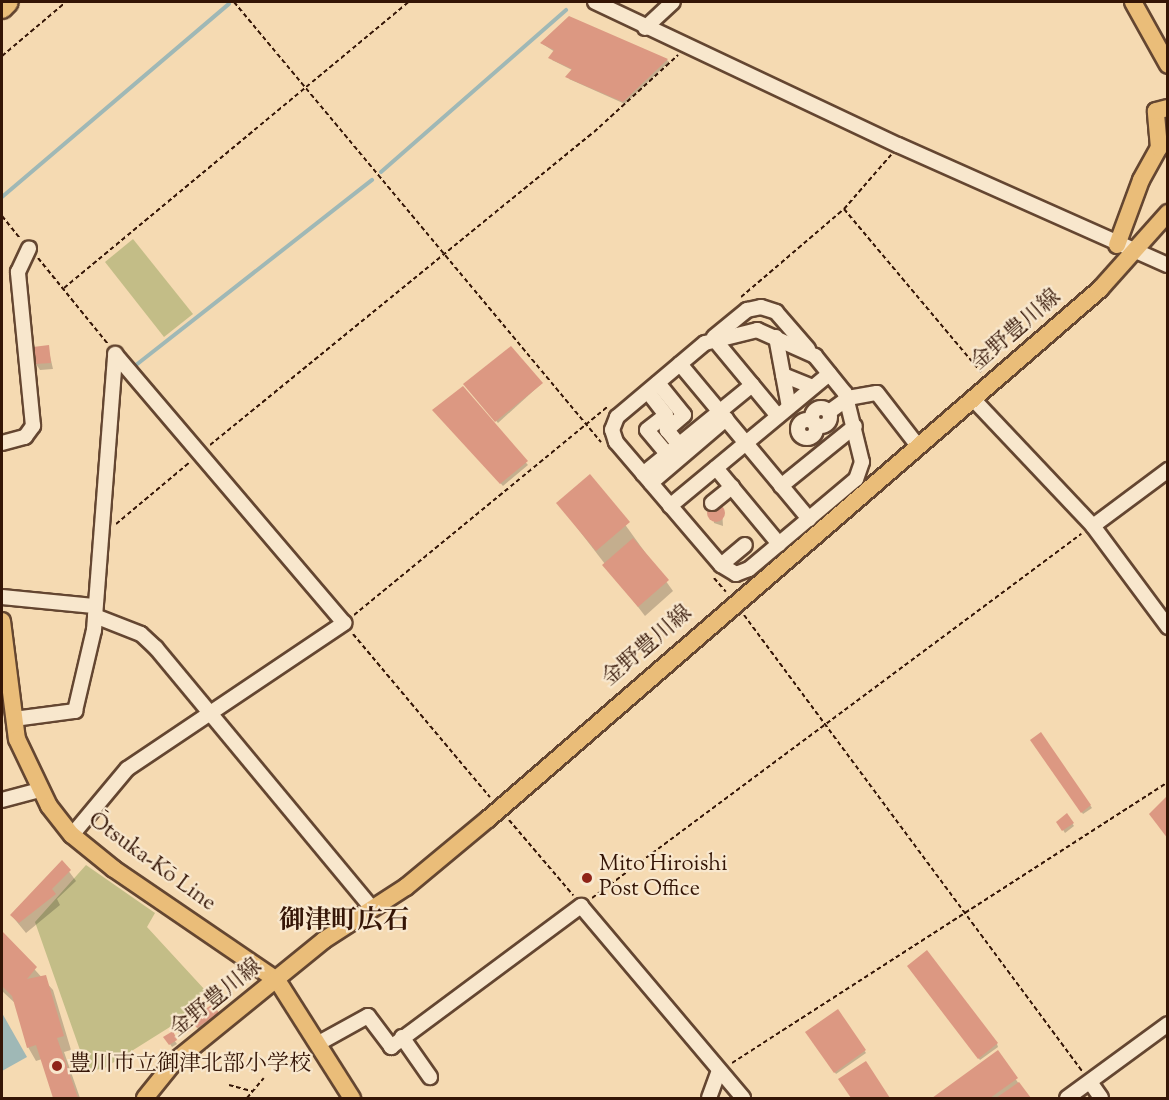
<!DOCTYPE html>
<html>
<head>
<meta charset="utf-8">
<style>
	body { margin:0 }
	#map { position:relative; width:1169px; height:1100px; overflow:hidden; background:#f5dab2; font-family:"Sorts Mill Goudy","Noto Serif JP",serif }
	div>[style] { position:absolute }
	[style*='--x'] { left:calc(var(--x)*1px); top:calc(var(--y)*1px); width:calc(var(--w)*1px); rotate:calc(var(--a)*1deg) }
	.green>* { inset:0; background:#c3bd87 }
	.water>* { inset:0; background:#9fb8b6 }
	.shadow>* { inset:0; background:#0003 }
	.stream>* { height:4px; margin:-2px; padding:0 2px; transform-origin:2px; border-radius:2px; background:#9fb8b6 }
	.building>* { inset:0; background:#dc9882 }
	.round { border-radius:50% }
	.path>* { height:2px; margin-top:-1px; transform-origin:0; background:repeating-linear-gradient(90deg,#341506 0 4.5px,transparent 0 7.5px) }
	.roads { filter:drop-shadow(2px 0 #644631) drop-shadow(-2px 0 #644631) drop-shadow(0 2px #644631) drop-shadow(0 -2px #644631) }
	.minor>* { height:14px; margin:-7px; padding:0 7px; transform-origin:7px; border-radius:7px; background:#f8e7cd }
	.minor>.ring { margin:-7px; padding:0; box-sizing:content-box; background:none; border:14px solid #f8e7cd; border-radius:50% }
	.major>* { height:16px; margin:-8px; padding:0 8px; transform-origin:8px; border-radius:8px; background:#eabd79 }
	.highway>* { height:20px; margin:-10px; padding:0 10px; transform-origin:10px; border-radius:10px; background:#eabd79 }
	.dots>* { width:16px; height:16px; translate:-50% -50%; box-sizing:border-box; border:3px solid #f8e7cd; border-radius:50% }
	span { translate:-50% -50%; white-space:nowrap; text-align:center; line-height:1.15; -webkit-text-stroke:4.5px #f8e7cd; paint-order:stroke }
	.street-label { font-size:22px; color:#341506 }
	.poi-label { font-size:22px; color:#341506 }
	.left { translate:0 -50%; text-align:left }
	.quarter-label { font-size:26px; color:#341506; font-weight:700 }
	.frame { position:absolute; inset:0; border:3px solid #341506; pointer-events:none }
</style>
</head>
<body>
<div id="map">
	<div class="green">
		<div style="clip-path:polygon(133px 239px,193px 314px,164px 337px,105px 262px)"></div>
		<div style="clip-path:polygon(86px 865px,155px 913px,147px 927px,205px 990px,194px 1000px,197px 1010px,103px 1069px,87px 1070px,35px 922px)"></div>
	</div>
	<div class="water">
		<div style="clip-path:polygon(2px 1013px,27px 1057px,2px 1071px)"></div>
	</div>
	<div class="shadow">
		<div style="clip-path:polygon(569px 18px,667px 60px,669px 62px,625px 104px,569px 79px,572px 70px,552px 60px,555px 52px,541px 43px)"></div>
		<div style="clip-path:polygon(48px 347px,53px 369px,40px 370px,36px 364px)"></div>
		<div style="clip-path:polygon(541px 384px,498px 423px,467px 387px)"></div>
		<div style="clip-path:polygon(462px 388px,528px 465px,503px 486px,436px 413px)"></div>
		<div style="clip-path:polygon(590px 476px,673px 591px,645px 616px,558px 503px)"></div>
		<div style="clip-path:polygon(712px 507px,722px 509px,723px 526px,714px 523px)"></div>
		<div style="clip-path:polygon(1040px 734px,1092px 808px,1083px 814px,1032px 740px)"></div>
		<div style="clip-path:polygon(1067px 816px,1074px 826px,1065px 833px,1058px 822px)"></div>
		<div style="clip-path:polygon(62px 862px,76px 881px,57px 899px,60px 905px,26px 933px,12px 916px)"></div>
		<div style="clip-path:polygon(2px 933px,53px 990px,71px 1050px,64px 1052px,80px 1098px,55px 1098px,42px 1059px,36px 1061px,28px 1047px,16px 1004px,2px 991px)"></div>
		<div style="clip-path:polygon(910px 969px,997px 1044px,998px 1047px,980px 1060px)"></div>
		<div style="clip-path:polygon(213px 1006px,222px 1020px,201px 1034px,192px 1019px)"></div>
		<div style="clip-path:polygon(837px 1011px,866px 1053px,836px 1074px,807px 1032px)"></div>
		<div style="clip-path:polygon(165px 1037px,174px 1040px,177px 1044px,172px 1047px)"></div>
		<div style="clip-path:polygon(997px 1053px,1029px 1098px,935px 1098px)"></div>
	</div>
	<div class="stream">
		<div style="--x:381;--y:172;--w:246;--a:-41.2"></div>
		<div style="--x:2;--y:197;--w:298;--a:-40.4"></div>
		<div style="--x:136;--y:365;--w:300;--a:-38.1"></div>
	</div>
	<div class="building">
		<div style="clip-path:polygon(569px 16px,668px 59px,623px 102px,565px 77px,572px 69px,548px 58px,554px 50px,540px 43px)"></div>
		<div style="clip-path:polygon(49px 345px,51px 363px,35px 364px,33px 347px)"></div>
		<div style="clip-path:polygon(511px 346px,543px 383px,495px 422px,463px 384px)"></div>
		<div style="clip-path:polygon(463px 386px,528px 461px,500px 484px,432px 410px)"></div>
		<div style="clip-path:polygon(590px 474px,630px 522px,596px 551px,556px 503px)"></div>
		<div class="round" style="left:707px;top:504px;width:18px;height:18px"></div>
		<div style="clip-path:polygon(633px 538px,669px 580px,638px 607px,602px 565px)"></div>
		<div style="clip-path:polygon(1041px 732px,1091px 805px,1081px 813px,1030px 740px)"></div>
		<div style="clip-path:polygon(1168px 795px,1168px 839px,1149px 814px)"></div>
		<div style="clip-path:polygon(1067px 813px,1074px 823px,1062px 831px,1056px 822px)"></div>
		<div style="clip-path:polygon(62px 860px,71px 870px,52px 889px,56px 894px,19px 923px,10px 915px)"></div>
		<div style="clip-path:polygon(2px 931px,37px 967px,27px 979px,46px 975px,64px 1036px,57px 1038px,78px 1098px,53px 1098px,36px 1045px,27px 1048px,12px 996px,2px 986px)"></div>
		<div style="clip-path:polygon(927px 950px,998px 1043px,978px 1059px,907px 966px)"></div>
		<div style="clip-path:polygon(213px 1004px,219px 1013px,197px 1028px,190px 1019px)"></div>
		<div style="clip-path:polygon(838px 1009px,866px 1050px,834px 1073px,805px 1032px)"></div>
		<div style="clip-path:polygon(185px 1022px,191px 1030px,181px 1037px,175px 1028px)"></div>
		<div style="clip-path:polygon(173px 1031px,177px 1040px,169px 1045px,163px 1037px)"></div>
		<div style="clip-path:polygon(998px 1050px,1018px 1078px,990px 1098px,932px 1098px)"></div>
		<div style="clip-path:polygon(866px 1061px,890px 1098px,851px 1098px,838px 1079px)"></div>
		<div style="clip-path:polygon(1019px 1082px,1031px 1098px,996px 1098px)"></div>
	</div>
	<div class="path">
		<div style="--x:234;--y:2;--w:573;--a:50.17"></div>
		<div style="--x:2;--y:56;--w:84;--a:-40.2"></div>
		<div style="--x:844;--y:209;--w:213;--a:50"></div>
		<div style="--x:2;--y:216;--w:28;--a:51"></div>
		<div style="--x:38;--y:258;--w:111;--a:50.9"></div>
		<div style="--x:64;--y:288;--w:447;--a:-39.7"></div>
		<div style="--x:741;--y:297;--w:135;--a:-40.5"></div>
		<div style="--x:844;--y:209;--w:72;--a:-49"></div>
		<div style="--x:210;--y:445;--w:495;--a:-39.2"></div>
		<div style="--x:594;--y:132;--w:114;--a:-42.5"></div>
		<div style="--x:116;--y:524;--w:97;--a:-40"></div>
		<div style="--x:714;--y:578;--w:18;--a:49"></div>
		<div style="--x:354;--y:615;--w:328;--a:-39.4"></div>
		<div style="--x:744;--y:615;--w:568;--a:53.45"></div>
		<div style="--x:353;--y:634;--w:213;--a:50"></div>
		<div style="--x:509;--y:820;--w:99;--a:49.5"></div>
		<div style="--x:592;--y:898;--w:610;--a:-36.66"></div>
		<div style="--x:732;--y:1063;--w:519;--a:-32.8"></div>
		<div style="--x:229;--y:1085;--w:24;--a:15"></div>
		<div style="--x:247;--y:1098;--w:26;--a:-50"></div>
	</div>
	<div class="roads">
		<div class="minor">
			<div style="--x:595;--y:2;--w:335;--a:25.3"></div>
			<div style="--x:898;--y:145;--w:295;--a:24"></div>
			<div style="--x:645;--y:28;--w:38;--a:-43"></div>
			<div style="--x:757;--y:330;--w:64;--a:24.1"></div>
			<div style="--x:815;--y:356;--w:48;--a:51"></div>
			<div style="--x:845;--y:393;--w:71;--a:76.2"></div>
			<div style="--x:862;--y:462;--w:18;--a:109"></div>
			<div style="--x:856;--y:479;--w:140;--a:139.9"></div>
			<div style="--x:749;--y:569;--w:14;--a:159"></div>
			<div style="--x:736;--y:574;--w:17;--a:-149"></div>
			<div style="--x:721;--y:565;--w:162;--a:-130.5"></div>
			<div style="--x:616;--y:442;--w:13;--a:-108"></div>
			<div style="--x:612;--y:430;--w:14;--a:-69"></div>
			<div style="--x:617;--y:417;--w:115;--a:-40.1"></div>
			<div style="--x:705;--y:343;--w:54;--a:-14"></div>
			<div style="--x:714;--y:337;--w:43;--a:-39.3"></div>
			<div style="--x:747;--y:310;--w:14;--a:-12"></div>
			<div style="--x:761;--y:307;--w:16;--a:18"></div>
			<div style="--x:776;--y:312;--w:49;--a:49.1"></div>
			<div style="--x:776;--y:337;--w:71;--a:79.5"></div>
			<div style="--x:714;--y:339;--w:100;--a:50.3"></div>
			<div style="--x:680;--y:364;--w:202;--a:50.2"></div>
			<div style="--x:783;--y:375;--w:32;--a:22"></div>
			<div style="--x:658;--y:383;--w:41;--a:50.9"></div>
			<div style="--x:684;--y:415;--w:23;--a:139"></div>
			<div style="--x:667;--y:430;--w:19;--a:51"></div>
			<div style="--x:648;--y:392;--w:29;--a:52"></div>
			<div style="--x:666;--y:415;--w:24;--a:142"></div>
			<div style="--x:647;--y:430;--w:31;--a:50"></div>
			<div style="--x:973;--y:399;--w:175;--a:46.6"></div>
			<div style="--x:1093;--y:526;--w:126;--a:53.4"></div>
			<div class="ring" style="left:812px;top:408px;width:4px;height:4px"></div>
			<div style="--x:829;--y:412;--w:24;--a:-36"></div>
			<div style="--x:848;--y:398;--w:29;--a:-10"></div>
			<div style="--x:877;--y:393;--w:67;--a:52.3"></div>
			<div class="ring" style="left:798px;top:420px;width:4px;height:4px"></div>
			<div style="--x:2;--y:443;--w:24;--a:-15"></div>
			<div style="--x:25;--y:437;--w:14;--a:-54"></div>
			<div style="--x:33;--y:426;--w:155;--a:-95.6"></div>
			<div style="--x:18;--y:272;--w:26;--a:-65"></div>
			<div style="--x:716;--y:468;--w:99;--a:50.3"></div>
			<div style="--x:643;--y:474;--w:141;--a:-39.2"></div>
			<div style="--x:651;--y:483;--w:99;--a:-40.5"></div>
			<div style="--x:781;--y:486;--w:95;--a:-39"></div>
			<div style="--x:712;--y:503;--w:26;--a:-39"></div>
			<div style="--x:670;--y:506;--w:207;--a:-39.7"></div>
			<div style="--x:1093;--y:526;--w:94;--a:-36.7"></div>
			<div style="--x:721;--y:565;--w:31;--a:-40"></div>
			<div style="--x:2;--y:597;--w:92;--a:5.6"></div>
			<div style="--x:95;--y:616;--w:49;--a:21.4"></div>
			<div style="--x:141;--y:634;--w:21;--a:43"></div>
			<div style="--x:156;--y:648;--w:339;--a:50.3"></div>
			<div style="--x:14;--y:719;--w:62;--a:-7.5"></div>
			<div style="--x:75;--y:711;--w:83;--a:-76.8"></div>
			<div style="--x:94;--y:630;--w:277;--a:-85.6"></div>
			<div style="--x:2;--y:800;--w:38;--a:-15"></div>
			<div style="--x:72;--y:835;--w:86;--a:-50.2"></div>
			<div style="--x:127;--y:769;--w:262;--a:-33.9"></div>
			<div style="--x:344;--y:623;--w:353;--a:-130.4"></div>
			<div style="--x:402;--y:1037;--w:49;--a:55"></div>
			<div style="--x:319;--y:1043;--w:56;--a:-28.9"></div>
			<div style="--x:368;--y:1016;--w:39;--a:53"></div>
			<div style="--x:391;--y:1047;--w:237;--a:-36.6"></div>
			<div style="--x:581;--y:906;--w:251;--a:49.8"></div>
			<div style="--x:1090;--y:1082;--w:19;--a:55"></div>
			<div style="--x:709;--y:1098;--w:29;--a:-70"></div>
			<div style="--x:1067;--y:1098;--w:125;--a:-36.2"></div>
		</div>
		<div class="major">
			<div style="--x:1133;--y:2;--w:72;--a:60.9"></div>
			<div style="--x:1117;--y:245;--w:69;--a:-69.7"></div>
			<div style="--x:1141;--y:180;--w:37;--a:-61"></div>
			<div style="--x:1159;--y:148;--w:37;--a:-95"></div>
			<div style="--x:1156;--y:111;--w:12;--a:-14"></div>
			<div style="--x:2;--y:621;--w:119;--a:82.8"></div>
			<div style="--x:17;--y:739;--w:74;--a:64.5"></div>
			<div style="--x:49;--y:806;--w:37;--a:52"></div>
			<div style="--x:72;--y:835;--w:54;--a:39"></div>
			<div style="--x:114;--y:869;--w:197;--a:34.3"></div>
			<div style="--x:277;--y:980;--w:140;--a:57.6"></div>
			<div style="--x:145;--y:1098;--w:46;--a:-51.1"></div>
			<div style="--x:174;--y:1062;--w:193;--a:-39.1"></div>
			<div style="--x:324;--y:940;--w:98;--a:-32.9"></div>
			<div style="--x:406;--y:887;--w:107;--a:-39.7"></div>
			<div style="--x:488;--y:819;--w:810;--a:-40.89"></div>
			<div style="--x:1100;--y:289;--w:102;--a:-48.2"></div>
		</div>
		<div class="highway">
			<div style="--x:2;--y:8;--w:8;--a:-45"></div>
		</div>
	</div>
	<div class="dots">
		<div style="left:587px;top:878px;background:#8f2418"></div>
		<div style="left:57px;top:1066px;background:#8f2418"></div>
	</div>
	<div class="street-label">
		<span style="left:1017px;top:331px;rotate:-41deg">金野豊川線</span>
		<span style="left:648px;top:647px;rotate:-41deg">金野豊川線</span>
		<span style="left:151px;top:863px;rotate:36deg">Ōtsuka-Kō Line</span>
		<span style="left:217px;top:999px;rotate:-39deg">金野豊川線</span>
	</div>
	<div class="poi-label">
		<span class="left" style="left:599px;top:878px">Mito Hiroishi<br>Post Office</span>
		<span class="left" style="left:69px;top:1066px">豊川市立御津北部小学校</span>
	</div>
	<div class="quarter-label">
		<span style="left:344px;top:922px">御津町広石</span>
	</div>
	<div class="frame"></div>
</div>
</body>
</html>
